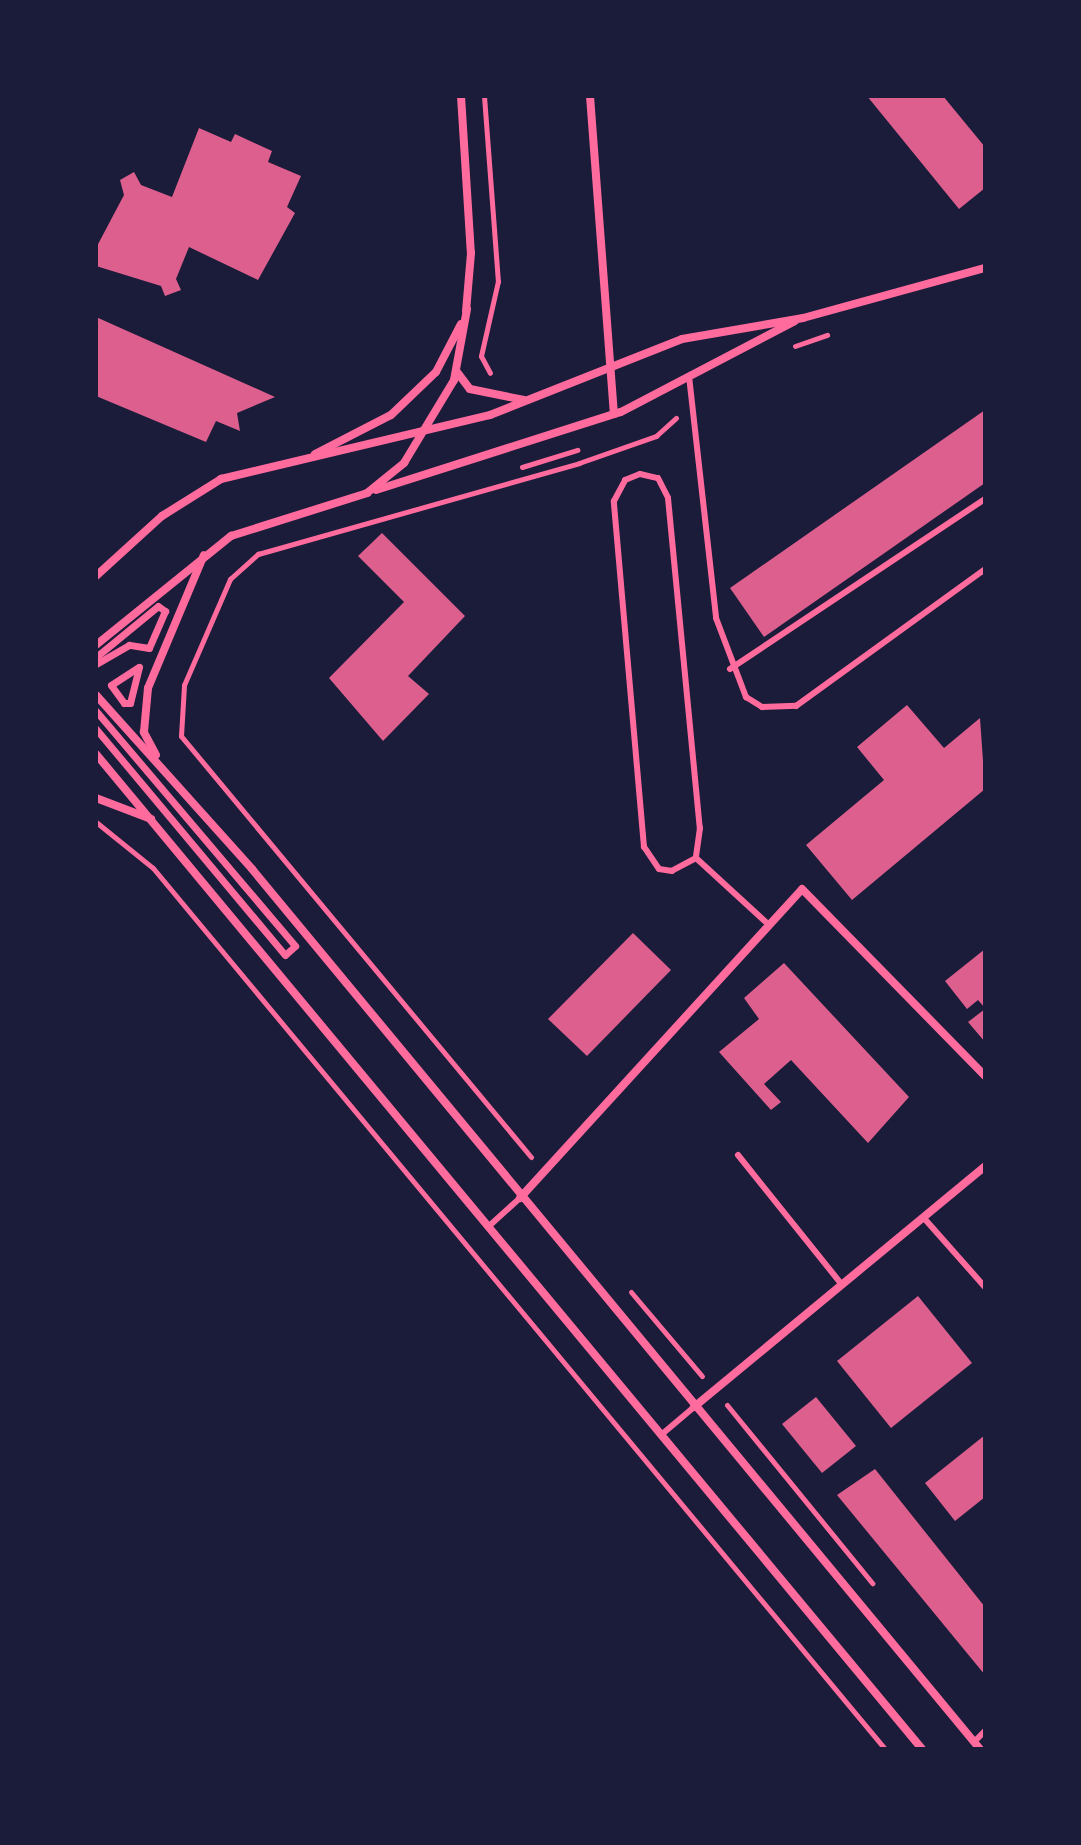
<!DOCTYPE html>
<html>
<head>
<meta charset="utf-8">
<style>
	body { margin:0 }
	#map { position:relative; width:1081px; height:1845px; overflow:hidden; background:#1b1b3a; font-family:"Archivo Narrow",sans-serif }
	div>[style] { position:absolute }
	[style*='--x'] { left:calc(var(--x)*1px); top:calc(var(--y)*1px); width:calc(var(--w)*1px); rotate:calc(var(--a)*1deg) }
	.building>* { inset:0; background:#dd5f8e }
	.path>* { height:5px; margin:-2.5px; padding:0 2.5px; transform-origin:2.5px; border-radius:2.5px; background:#ff6b9d }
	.service>* { height:6px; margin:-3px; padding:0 3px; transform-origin:3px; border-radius:3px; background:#ff6b9d }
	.pedestrian>* { height:7px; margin:-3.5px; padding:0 3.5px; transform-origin:3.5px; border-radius:3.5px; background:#ff6b9d }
	.minor>* { height:8px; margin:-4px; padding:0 4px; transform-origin:4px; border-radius:4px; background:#ff6b9d }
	span { translate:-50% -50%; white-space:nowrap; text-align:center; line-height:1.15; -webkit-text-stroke:6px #1b1b3a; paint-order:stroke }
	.frame { position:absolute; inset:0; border:98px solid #1b1b3a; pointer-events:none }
</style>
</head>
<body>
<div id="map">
	<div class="building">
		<div style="clip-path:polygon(867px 96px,943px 96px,985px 147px,985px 188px,959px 209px)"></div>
		<div style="clip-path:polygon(199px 128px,231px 142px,235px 134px,272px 151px,268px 162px,301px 176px,287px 207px,295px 213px,258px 280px,189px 247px,176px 279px,181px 290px,165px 296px,161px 286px,96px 266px,96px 248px,124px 195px,120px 180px,134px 172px,141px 185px,172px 197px)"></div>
		<div style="clip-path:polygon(96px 317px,275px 397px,237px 413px,240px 431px,216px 421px,206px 442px,96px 396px)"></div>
		<div style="clip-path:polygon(985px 410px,985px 483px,764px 637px,730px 588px)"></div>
		<div style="clip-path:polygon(382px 533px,465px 616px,408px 676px,429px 694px,383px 741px,329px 678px,404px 602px,358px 556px)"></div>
		<div style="clip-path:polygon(907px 705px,944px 748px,980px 718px,985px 789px,852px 900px,806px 845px,884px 780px,857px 747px)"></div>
		<div style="clip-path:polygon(633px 933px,671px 970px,587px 1056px,548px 1019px)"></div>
		<div style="clip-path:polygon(985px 949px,985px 1008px,978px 1000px,967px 1009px,945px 981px)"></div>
		<div style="clip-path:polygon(784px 963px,909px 1097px,868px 1143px,791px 1060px,764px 1084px,781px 1102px,771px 1110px,719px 1052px,759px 1019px,744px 998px)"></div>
		<div style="clip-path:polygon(985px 1009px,985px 1042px,968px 1022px)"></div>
		<div style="clip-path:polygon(918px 1296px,972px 1363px,891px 1428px,837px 1361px)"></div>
		<div style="clip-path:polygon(816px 1397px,856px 1446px,822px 1473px,782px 1424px)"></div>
		<div style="clip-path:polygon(985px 1435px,985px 1497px,955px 1521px,925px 1483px)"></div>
		<div style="clip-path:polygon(875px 1469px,985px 1607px,985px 1675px,837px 1495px)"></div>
	</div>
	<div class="path">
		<div style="--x:484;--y:96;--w:186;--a:85.7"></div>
		<div style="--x:498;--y:281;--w:77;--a:102.8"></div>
		<div style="--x:481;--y:356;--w:19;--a:62"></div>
		<div style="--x:795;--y:346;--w:34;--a:-19"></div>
		<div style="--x:522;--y:467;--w:58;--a:-17.2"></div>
		<div style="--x:96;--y:822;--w:73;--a:38.9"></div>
		<div style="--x:153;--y:868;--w:1145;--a:50.28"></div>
		<div style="--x:531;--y:1157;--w:547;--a:-129.74"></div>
		<div style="--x:181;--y:736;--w:51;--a:-86.6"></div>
		<div style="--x:184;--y:685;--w:116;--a:-66.5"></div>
		<div style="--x:230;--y:579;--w:38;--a:-42"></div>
		<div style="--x:258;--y:554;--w:334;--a:-15.8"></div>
		<div style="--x:579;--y:463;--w:82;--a:-19.3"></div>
		<div style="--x:656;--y:436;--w:27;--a:-42"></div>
		<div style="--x:631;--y:1292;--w:110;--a:49.8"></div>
		<div style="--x:727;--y:1405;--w:230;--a:50.8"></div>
	</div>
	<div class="service">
		<div style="--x:689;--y:376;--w:244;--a:83.6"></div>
		<div style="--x:716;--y:618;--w:85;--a:69.2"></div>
		<div style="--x:746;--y:697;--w:19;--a:32"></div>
		<div style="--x:762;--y:707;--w:34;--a:-2"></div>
		<div style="--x:796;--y:706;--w:233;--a:-35.9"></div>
		<div style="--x:640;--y:474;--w:18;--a:13"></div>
		<div style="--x:658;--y:478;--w:22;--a:63"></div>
		<div style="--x:668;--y:498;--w:332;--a:84.5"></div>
		<div style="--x:700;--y:828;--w:30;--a:98"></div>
		<div style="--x:696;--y:858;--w:27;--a:152"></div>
		<div style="--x:672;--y:871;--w:13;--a:-171"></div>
		<div style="--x:659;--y:869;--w:27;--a:-124"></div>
		<div style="--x:644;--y:847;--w:347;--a:-95"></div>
		<div style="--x:614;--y:501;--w:24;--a:-62"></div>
		<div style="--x:625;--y:480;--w:16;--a:-22"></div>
		<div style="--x:730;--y:669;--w:306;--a:-33.7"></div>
		<div style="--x:696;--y:858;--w:99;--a:42.5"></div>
		<div style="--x:738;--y:1155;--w:166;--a:51.3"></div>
		<div style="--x:923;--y:1217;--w:94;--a:48.5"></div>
		<div style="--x:488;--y:1227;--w:43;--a:-42.2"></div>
		<div style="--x:661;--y:1435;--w:43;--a:-40.3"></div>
		<div style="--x:974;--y:1742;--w:16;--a:-45"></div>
	</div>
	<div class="pedestrian">
		<div style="--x:96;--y:657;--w:80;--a:-39.4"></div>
		<div style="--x:158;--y:606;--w:9;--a:36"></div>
		<div style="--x:165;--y:611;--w:40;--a:113.4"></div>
		<div style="--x:149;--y:648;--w:20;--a:-171"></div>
		<div style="--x:129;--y:645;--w:38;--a:150"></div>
		<div style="--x:139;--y:667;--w:37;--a:104"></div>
		<div style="--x:130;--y:703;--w:6;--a:180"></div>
		<div style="--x:124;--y:703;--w:22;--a:-126"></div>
		<div style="--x:111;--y:685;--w:33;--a:-33"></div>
		<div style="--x:96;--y:711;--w:308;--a:49.7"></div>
		<div style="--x:295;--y:946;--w:13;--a:138"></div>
		<div style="--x:285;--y:955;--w:295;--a:-129.9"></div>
	</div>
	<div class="minor">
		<div style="--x:461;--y:96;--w:157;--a:86.4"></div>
		<div style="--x:471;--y:253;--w:58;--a:94.9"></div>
		<div style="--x:590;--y:96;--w:319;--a:85.7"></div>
		<div style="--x:457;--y:372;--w:21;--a:53"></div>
		<div style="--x:470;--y:389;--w:55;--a:11.5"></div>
		<div style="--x:315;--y:454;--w:85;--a:-27.2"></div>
		<div style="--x:391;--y:415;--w:62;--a:-43.7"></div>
		<div style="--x:436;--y:372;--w:54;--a:-62.5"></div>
		<div style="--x:376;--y:490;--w:257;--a:-17.7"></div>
		<div style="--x:621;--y:412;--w:196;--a:-27.6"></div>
		<div style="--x:96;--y:576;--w:89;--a:-42.3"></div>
		<div style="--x:162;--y:516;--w:70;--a:-32.1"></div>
		<div style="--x:221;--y:479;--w:277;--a:-13.4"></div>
		<div style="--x:490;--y:415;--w:206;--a:-21.6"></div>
		<div style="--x:682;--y:339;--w:123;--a:-9.8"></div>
		<div style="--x:803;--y:318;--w:189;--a:-15.4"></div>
		<div style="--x:96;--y:645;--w:174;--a:-38.9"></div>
		<div style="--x:231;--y:536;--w:143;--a:-17.5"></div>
		<div style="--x:367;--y:493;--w:48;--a:-39"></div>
		<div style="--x:404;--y:463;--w:97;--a:-58.9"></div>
		<div style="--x:454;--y:380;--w:72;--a:-79.6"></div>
		<div style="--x:96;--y:695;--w:234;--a:48.1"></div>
		<div style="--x:252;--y:869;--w:1142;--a:50.4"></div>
		<div style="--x:96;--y:754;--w:1293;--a:50.3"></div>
		<div style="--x:156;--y:755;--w:26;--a:-118"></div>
		<div style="--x:144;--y:732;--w:44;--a:-84.8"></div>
		<div style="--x:148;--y:688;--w:144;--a:-67.2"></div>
		<div style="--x:96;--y:798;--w:59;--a:20.9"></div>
		<div style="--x:520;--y:1198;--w:418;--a:-47.6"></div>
		<div style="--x:802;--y:889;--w:262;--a:45.6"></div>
		<div style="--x:694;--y:1407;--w:378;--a:-39.6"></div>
	</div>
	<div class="frame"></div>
</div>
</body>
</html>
